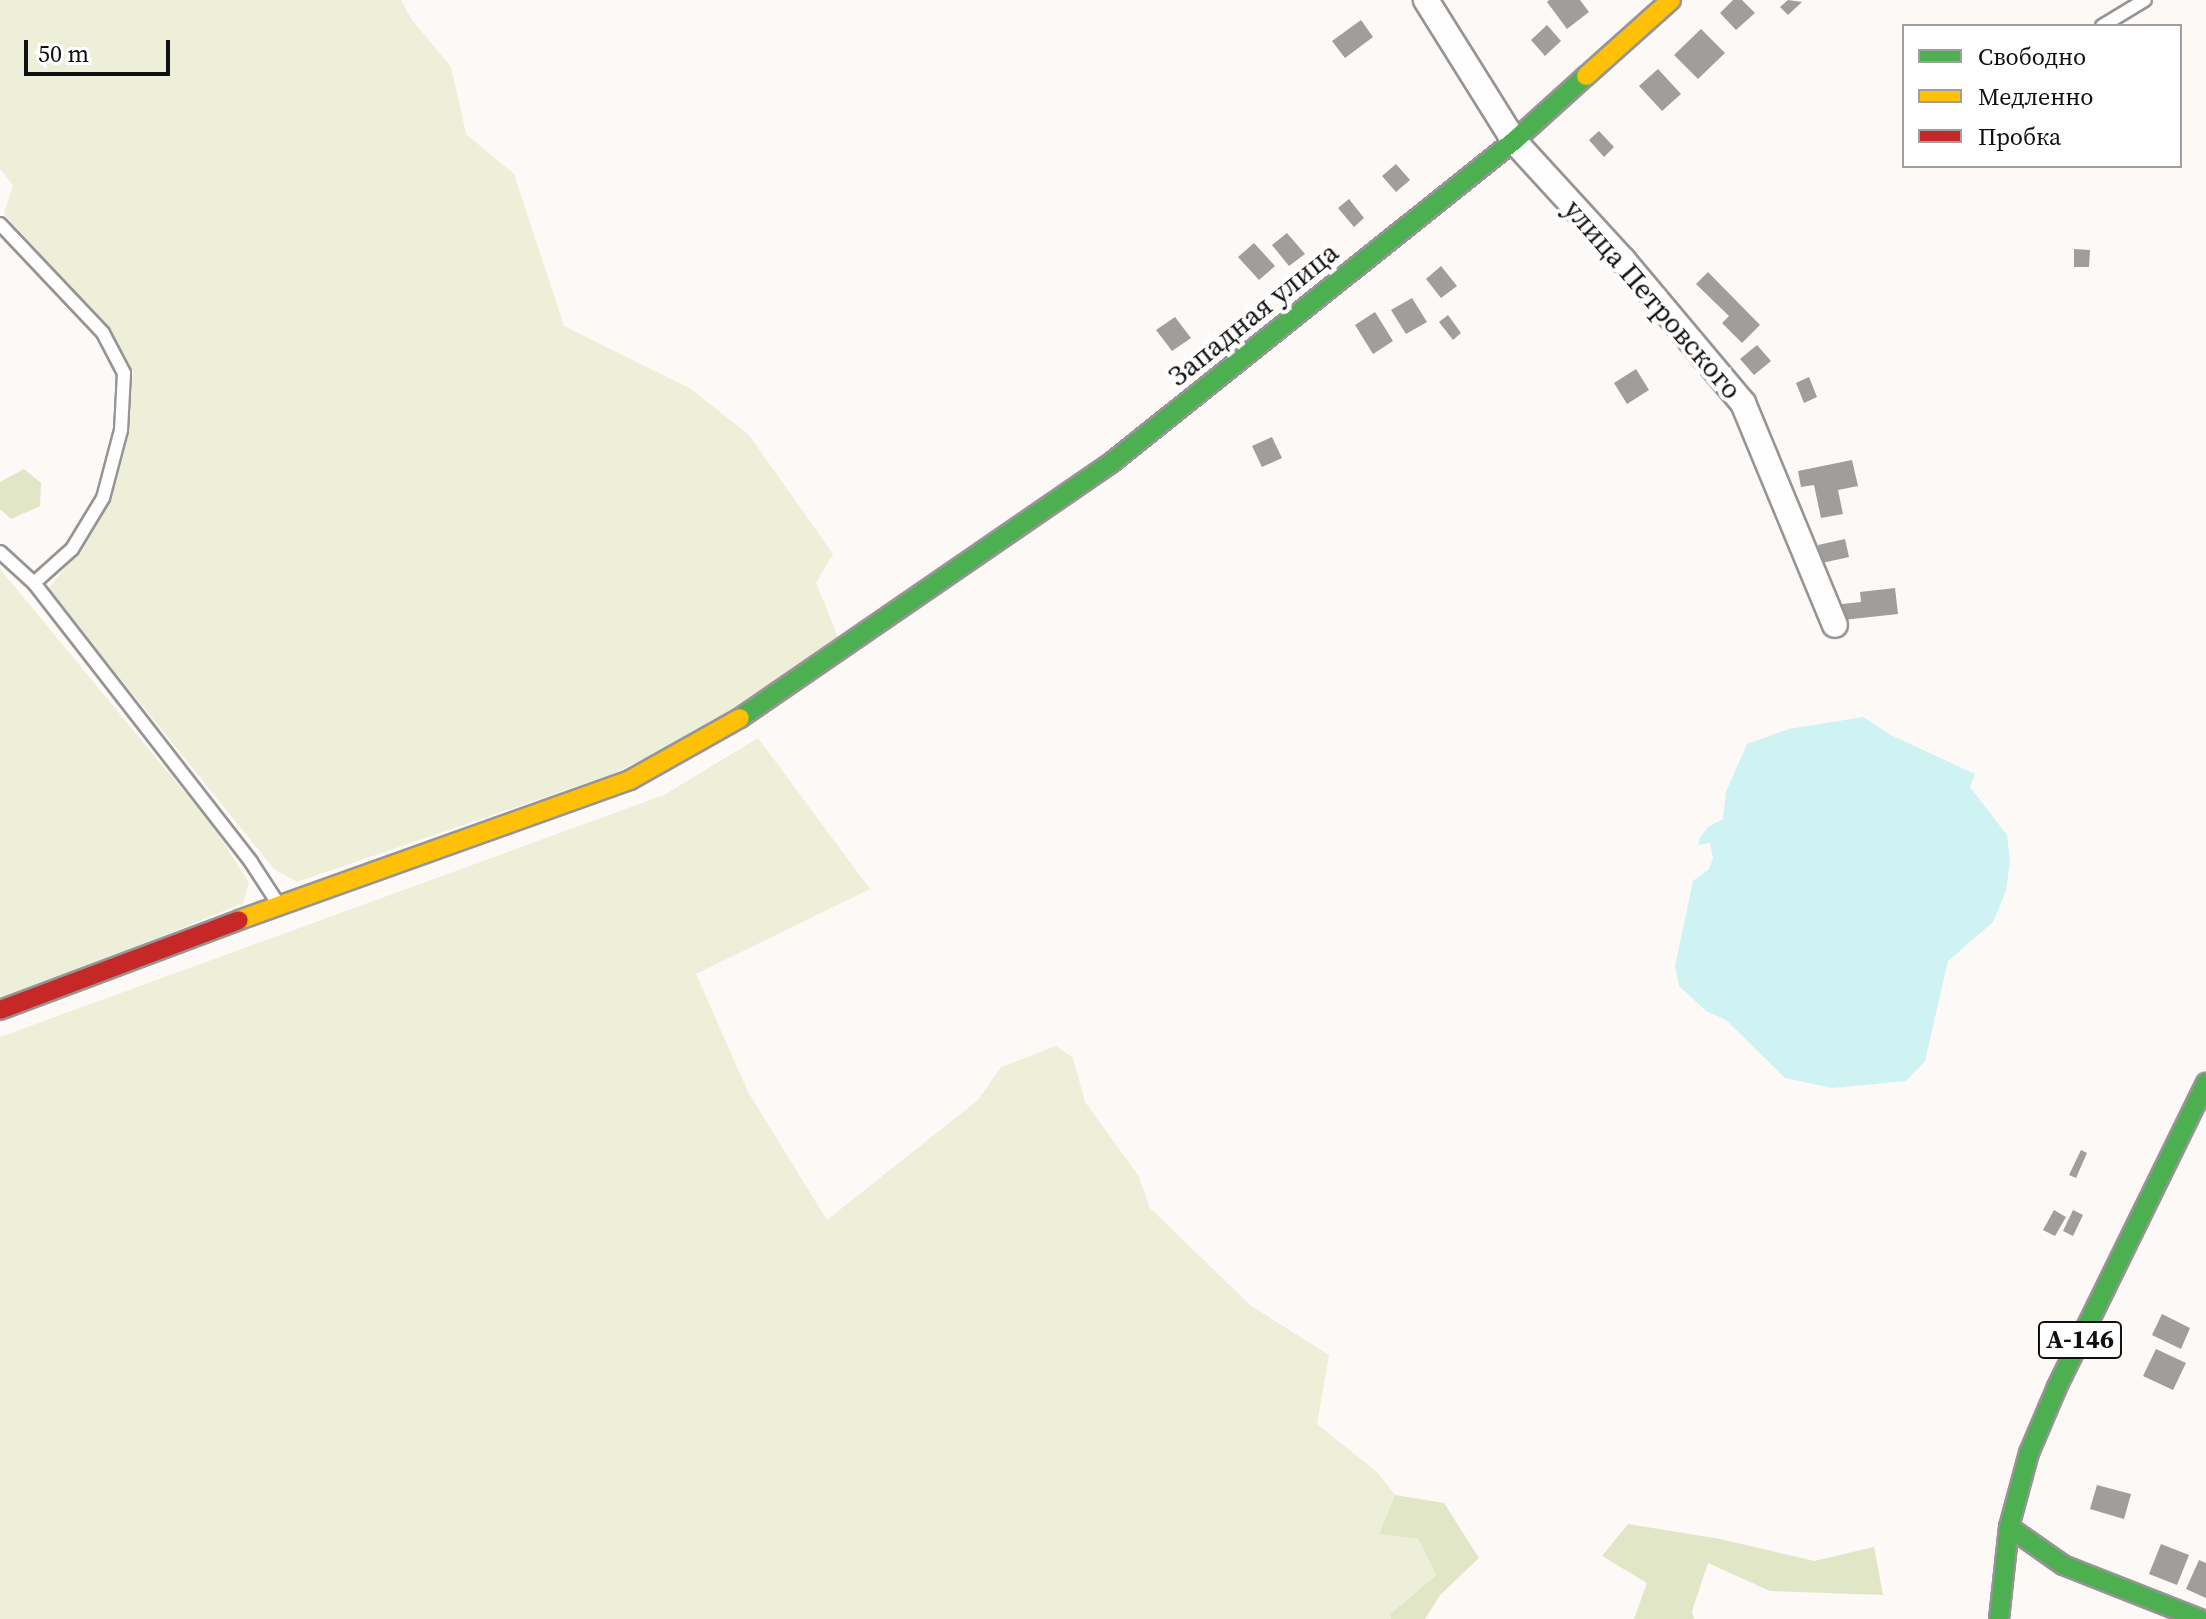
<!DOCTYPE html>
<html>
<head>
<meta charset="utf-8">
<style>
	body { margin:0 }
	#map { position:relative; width:2206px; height:1619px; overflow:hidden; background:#fcf9f6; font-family:"Source Serif 4",serif }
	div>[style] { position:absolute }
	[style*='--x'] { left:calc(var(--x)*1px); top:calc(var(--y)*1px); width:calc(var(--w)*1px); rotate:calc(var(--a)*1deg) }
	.green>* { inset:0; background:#eeefd8 }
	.forest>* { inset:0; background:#e1e6c7 }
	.water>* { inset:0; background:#cff3f3 }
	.building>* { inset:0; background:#a09d9b }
	.roads { filter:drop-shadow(2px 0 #969594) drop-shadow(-2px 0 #969594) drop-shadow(0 2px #969594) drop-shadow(0 -2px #969594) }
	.lane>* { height:12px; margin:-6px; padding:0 6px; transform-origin:6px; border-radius:6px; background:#fffefe }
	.street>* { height:24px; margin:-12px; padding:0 12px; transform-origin:12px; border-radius:12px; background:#fffefe }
	.fast>* { height:18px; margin:-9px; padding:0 9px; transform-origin:9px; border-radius:9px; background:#4caf50 }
	.slow>* { height:18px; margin:-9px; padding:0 9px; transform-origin:9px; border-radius:9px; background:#ffc107 }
	.jam>* { height:18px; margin:-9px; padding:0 9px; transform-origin:9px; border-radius:9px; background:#c62828 }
	span { translate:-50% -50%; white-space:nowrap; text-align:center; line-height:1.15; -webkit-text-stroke:8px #fff; paint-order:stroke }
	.shield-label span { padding:2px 6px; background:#fff; border:2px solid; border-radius:6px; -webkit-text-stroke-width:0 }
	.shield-label { font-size:26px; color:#101010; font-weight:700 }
	.street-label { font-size:28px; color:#101010 }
	.legend { position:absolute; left:1902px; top:24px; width:280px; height:144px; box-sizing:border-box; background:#fff; border:2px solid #9f9f9f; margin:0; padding:10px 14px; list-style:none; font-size:24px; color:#101010 }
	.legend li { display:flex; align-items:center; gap:16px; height:40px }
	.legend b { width:40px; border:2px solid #9f9f9f }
	.scale { position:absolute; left:24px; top:40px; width:146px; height:36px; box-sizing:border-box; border:4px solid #101010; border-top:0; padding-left:10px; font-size:24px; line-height:28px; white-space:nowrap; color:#101010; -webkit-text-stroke:6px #fff; paint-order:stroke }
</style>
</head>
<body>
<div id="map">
	<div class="green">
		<div style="clip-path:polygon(0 0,401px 0,412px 20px,451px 67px,466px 134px,514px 174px,564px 326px,691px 389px,749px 435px,833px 554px,816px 583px,838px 637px,715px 725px,612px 774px,297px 882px,274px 869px,48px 589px,86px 542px,111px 492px,127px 430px,133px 372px,100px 319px,4px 214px,13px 185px,0 169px)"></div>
		<div style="clip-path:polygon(0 569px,215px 829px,249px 883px,243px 903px,0 1003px)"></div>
		<div style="clip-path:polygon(758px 738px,870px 889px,696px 974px,748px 1092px,827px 1220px,978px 1100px,1001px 1067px,1056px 1046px,1073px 1058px,1085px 1102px,1138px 1175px,1150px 1208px,1250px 1305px,1329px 1355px,1317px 1424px,1377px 1472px,1395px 1495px,1379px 1534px,1418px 1539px,1436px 1575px,1391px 1613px,1391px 1619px,0 1619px,0 1037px,664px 795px)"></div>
	</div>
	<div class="forest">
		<div style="clip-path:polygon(24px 469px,41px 483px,40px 506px,11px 519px,0 509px,0 482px)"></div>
		<div style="clip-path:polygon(1395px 1495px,1444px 1503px,1479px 1558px,1440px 1595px,1425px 1619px,1391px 1619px,1390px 1614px,1436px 1575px,1418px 1539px,1379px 1534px)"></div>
		<div style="clip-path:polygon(1628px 1524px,1720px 1539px,1814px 1561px,1874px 1547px,1883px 1595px,1770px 1591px,1708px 1563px,1692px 1611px,1694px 1619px,1634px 1619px,1647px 1583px,1602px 1556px)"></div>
	</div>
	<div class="water">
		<div style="clip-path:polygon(1863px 717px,1893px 736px,1975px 774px,1970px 787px,2007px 835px,2010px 861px,2006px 891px,1993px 922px,1948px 961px,1925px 1061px,1906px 1081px,1832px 1088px,1785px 1078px,1726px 1020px,1706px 1011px,1679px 986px,1675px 966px,1693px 881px,1709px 869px,1713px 858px,1710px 843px,1698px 845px,1700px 837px,1708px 827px,1723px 819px,1726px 792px,1747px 744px,1789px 729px)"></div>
	</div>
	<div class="building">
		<div style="clip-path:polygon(1549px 0,1580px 0,1589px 12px,1567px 29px,1547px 2px)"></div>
		<div style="clip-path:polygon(1733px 0,1742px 0,1755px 13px,1736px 30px,1720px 13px)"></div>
		<div style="clip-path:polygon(1788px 0,1802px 2px,1788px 15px,1780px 7px)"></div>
		<div style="clip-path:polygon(1361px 20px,1373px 37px,1345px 58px,1332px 41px)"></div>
		<div style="clip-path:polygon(1547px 25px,1561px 41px,1545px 56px,1531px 40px)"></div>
		<div style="clip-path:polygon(1701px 29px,1725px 53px,1698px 79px,1674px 55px)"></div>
		<div style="clip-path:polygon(1658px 69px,1681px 94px,1662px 111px,1639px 86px)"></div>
		<div style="clip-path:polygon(1599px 131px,1614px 147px,1604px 157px,1589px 140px)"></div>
		<div style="clip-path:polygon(1396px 164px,1410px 180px,1396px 192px,1382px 176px)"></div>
		<div style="clip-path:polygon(1349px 199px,1364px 218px,1354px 227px,1338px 208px)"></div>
		<div style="clip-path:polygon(1287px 233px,1305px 254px,1289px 266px,1272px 245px)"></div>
		<div style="clip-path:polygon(1254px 243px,1275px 266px,1259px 280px,1238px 257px)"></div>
		<div style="clip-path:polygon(2074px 249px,2090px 250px,2089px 267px,2074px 267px)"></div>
		<div style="clip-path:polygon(1441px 266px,1457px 286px,1441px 298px,1426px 279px)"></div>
		<div style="clip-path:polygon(1708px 272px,1760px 325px,1742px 343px,1722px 323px,1729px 316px,1696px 284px)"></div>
		<div style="clip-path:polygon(1412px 298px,1427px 322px,1406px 334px,1391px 310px)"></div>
		<div style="clip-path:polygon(1375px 312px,1393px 341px,1373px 354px,1355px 325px)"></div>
		<div style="clip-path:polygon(1448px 315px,1461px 333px,1453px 340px,1439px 322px)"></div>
		<div style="clip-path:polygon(1175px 317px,1191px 338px,1172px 351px,1156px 330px)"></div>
		<div style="clip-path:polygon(1757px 345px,1771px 361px,1754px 375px,1740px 359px)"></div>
		<div style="clip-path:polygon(1636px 369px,1649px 390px,1627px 404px,1614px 383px)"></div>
		<div style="clip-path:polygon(1809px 377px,1817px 397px,1804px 403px,1796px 383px)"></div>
		<div style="clip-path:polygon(1272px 437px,1282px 458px,1262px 467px,1252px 446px)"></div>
		<div style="clip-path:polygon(1852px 460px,1858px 486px,1838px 490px,1843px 514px,1821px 518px,1814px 485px,1801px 487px,1798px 471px)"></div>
		<div style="clip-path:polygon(1845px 539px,1849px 557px,1822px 563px,1818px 545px)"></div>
		<div style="clip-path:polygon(1895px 588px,1898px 614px,1843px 620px,1842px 604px,1861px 602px,1860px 592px)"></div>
		<div style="clip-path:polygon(2081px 1150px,2087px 1153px,2076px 1178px,2069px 1175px)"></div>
		<div style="clip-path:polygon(2054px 1210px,2066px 1217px,2055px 1236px,2043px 1230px)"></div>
		<div style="clip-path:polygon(2073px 1210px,2083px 1215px,2073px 1236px,2063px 1231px)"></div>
		<div style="clip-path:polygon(2162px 1314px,2190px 1328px,2181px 1349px,2152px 1335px)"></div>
		<div style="clip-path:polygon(2156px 1349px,2186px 1363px,2173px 1390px,2143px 1376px)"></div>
		<div style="clip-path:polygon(2097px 1485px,2131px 1494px,2124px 1519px,2090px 1509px)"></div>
		<div style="clip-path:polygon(2161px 1544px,2189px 1555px,2177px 1585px,2149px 1574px)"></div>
		<div style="clip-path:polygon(2199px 1560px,2206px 1563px,2206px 1598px,2186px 1589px)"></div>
	</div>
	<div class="roads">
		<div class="lane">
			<div style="--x:2102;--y:26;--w:50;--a:-31.2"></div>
			<div style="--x:0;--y:224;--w:150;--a:46.6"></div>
			<div style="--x:103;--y:333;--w:45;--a:62.3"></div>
			<div style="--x:124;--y:373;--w:57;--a:93"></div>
			<div style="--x:121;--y:430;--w:70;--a:104.8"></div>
			<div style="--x:103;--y:498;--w:60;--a:121.3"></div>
			<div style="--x:72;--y:549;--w:51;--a:138.2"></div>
			<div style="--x:0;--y:552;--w:46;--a:42.4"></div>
			<div style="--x:34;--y:583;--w:353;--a:52.1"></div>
			<div style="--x:251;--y:862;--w:48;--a:57"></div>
		</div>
		<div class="street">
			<div style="--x:1426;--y:0;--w:166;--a:58"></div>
			<div style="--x:1514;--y:141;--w:161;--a:47.5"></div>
			<div style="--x:1623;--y:260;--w:187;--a:50"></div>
			<div style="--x:1743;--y:403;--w:240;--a:67.5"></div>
		</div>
		<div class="fast">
			<div style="--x:740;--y:718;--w:450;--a:-34.5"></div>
			<div style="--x:1111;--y:463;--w:516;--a:-38.63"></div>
			<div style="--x:1514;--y:141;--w:97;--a:-42.1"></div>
			<div style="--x:2009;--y:1527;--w:66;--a:35.1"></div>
			<div style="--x:2063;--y:1565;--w:147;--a:21.5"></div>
			<div style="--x:1999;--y:1619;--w:93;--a:-83.8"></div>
			<div style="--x:2009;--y:1527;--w:77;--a:-74.9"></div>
			<div style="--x:2029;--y:1453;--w:72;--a:-67"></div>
			<div style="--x:2057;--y:1387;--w:339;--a:-63.9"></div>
		</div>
		<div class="slow">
			<div style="--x:1586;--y:76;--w:114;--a:-41.8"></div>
			<div style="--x:239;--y:920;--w:415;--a:-19.7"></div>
			<div style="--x:630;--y:780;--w:126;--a:-29.4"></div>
		</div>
		<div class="jam">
			<div style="--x:0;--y:1010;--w:255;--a:-20.6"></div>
		</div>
	</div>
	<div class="shield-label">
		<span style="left:2080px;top:1340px">А-146</span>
	</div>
	<div class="street-label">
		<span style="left:1653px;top:299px;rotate:49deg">улица Петровского</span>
		<span style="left:1253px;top:314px;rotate:-39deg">Западная улица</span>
	</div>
	<ul class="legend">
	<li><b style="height:10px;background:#4caf50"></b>Свободно</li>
	<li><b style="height:10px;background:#ffc107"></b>Медленно</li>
	<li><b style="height:10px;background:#c62828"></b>Пробка</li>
	</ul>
	<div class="scale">50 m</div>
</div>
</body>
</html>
